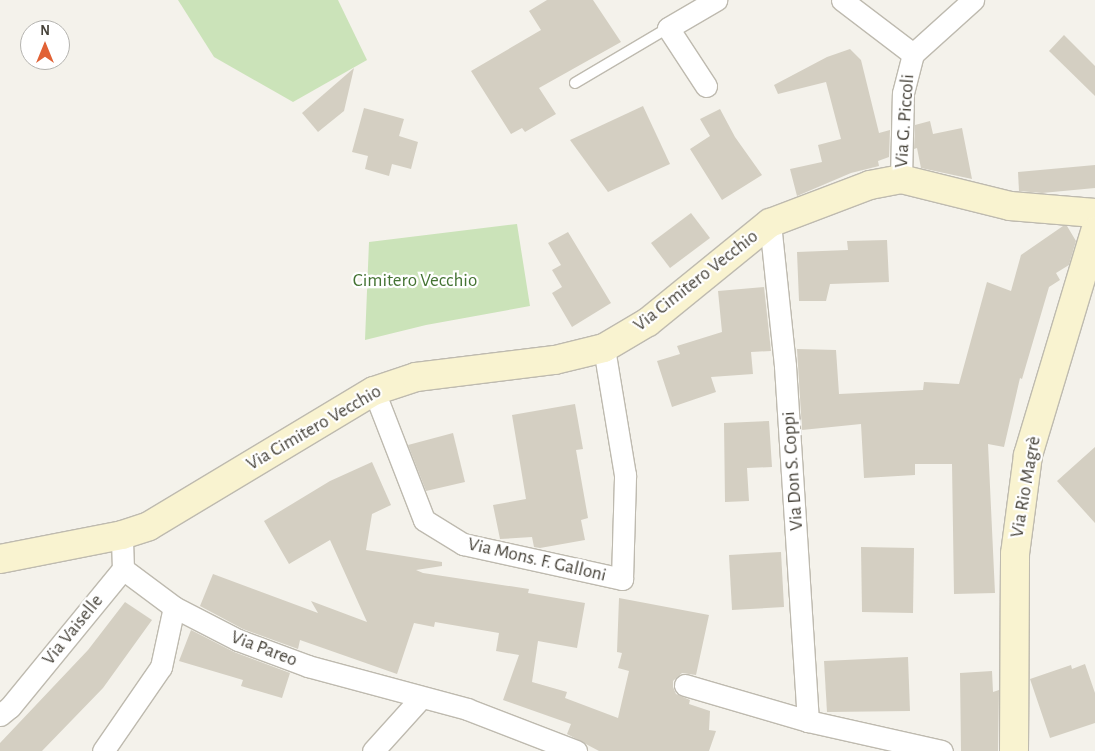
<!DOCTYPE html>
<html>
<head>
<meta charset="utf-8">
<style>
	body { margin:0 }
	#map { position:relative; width:1095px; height:751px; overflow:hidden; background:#f4f2eb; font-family:"Alegreya Sans",sans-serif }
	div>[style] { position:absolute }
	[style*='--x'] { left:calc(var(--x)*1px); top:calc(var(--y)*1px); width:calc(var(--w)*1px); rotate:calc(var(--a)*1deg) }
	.green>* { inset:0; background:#cbe3b9 }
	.building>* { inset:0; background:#d4cfc2 }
	.roads { filter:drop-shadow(1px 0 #bebaaf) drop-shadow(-1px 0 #bebaaf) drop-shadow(0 1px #bebaaf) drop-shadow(0 -1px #bebaaf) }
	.lane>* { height:10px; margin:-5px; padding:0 5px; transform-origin:5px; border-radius:5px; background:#fff }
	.street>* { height:21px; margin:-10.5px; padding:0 10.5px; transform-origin:10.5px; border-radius:10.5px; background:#fff }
	.secondary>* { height:28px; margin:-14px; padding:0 14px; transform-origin:14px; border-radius:14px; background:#f9f3d0 }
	span { translate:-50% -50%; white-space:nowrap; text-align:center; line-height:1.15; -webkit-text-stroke:4.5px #fff; paint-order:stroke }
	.street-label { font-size:19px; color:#47433a }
	.park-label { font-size:19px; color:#447333 }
	.north { position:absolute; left:20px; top:20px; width:50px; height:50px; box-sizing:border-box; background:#fff; border:1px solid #b5b4b0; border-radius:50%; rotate:0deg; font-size:14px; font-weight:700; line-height:20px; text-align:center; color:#47433a }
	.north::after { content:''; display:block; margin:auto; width:18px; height:22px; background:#e16235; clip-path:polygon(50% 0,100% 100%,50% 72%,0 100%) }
</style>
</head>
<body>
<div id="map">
	<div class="green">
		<div style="clip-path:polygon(178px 0,338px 0,367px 60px,293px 102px,214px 57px)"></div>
		<div style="clip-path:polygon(517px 224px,530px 306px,426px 325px,365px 340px,369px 242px)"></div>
	</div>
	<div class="building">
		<div style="clip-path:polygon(547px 0,593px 0,621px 42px,539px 88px,556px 114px,525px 132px,522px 128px,511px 134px,471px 71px,541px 30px,529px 11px)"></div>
		<div style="clip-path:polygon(1064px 35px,1095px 66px,1095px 96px,1049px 51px)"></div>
		<div style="clip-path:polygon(850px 49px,861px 60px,879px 133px,890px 130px,889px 157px,878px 161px,879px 166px,851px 173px,797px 196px,790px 169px,822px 162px,818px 145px,841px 139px,826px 82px,778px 94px,774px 85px,827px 57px)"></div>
		<div style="clip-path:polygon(354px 68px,344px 111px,318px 132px,302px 113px)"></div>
		<div style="clip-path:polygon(643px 106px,670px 164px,608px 192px,570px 140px)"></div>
		<div style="clip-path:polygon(364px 108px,404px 119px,399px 136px,418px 142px,411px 169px,392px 164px,389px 176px,365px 169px,368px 156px,352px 152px)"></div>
		<div style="clip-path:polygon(720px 109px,735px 137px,762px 175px,722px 200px,690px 149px,710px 136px,700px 119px)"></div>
		<div style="clip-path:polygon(930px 121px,933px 134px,962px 128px,972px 179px,921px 168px,917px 148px,914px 149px,915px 125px)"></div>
		<div style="clip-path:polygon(1095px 165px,1095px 188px,1042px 193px,1019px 191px,1018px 172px)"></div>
		<div style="clip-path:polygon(691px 213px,710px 238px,670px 268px,651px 243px)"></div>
		<div style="clip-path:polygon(1063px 226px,1067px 226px,1076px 241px,1069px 265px,1056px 273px,1060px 280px,1049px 287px,1022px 379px,1020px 378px,1004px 447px,988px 444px,995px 593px,954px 594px,952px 464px,915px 464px,915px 475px,864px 478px,861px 424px,802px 430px,797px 349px,836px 350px,839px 394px,923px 390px,924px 382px,959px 384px,987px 282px,1011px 291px,1021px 255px)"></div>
		<div style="clip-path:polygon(568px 232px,611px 303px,572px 327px,552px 293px,562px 287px,552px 270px,561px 265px,548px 243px)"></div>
		<div style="clip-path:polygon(887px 240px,889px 282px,830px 284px,826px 301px,799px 301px,797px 252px,848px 250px,847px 241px)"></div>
		<div style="clip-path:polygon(764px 287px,771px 351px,751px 352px,753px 374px,711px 377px,716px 392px,672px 407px,657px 361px,680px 354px,677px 346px,722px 332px,718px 291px)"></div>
		<div style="clip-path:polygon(575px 404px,583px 449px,576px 450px,588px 518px,581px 520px,585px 540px,540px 548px,534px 547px,532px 537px,500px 539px,493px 505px,526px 499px,512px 415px)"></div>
		<div style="clip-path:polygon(769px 421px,772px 467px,747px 468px,749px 501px,725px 502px,724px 423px)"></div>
		<div style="clip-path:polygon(453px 433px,465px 482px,426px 491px,408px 445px)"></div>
		<div style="clip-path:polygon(1095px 447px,1095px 523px,1057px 481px)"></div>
		<div style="clip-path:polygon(372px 462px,391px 505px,372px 514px,366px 550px,442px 562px,442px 566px,416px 570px,423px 573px,529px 589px,528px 593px,585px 603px,577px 648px,538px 641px,532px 682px,567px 692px,565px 698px,618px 718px,629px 671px,618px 668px,622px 653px,617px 652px,619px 598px,709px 615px,696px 675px,682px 673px,673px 681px,673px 687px,676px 694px,690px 700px,689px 704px,710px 711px,709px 730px,716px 731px,709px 751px,599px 751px,567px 734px,571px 724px,503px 700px,519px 655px,496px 651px,499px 633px,435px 622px,434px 627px,414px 623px,397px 674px,300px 640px,298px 649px,243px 629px,200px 606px,213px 574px,318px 613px,311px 601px,367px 622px,330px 540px,289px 564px,264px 521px,330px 481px)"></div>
		<div style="clip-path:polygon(861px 547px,914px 548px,913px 613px,862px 612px)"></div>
		<div style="clip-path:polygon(781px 552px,784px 607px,732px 610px,729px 555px)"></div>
		<div style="clip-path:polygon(125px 602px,152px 620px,103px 688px,42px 751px,0 751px,0 743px,88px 650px)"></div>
		<div style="clip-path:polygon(191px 630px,234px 652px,290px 673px,282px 698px,241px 686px,243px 680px,179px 661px)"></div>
		<div style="clip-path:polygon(908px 657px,910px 711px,827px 712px,824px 661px)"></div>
		<div style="clip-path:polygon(1085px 664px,1095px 693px,1095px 723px,1050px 738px,1030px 679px,1071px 665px,1072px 669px)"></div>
		<div style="clip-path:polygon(992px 671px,993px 692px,999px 690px,998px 751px,961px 751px,960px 673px)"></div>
	</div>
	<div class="roads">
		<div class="lane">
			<div style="--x:575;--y:83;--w:108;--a:-30.6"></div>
		</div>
		<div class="street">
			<div style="--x:842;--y:0;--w:89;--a:37.3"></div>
			<div style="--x:706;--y:86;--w:69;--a:-123.2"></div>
			<div style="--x:668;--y:28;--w:56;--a:-30.3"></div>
			<div style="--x:901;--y:179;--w:86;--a:-88.7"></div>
			<div style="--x:903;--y:93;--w:40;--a:-75.6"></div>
			<div style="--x:913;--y:54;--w:81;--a:-42"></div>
			<div style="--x:770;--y:223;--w:144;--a:84"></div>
			<div style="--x:785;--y:366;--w:356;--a:86.3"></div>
			<div style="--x:374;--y:391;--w:138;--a:68.8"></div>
			<div style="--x:424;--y:520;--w:46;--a:31.6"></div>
			<div style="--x:463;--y:544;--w:163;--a:12.4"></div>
			<div style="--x:622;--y:579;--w:104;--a:-88.3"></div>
			<div style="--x:625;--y:475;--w:129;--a:-99.4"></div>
			<div style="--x:123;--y:569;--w:64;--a:36.7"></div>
			<div style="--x:174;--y:607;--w:72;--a:27.3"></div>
			<div style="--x:238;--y:640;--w:75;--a:20.4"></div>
			<div style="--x:308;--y:666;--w:165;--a:15.1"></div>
			<div style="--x:467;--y:709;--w:117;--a:21.1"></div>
			<div style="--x:685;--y:685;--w:128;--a:16.3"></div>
			<div style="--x:808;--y:721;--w:137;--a:12.6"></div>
			<div style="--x:0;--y:715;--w:13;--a:-39"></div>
			<div style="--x:10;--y:707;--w:178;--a:-50.7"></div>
			<div style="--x:123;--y:569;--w:34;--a:-92"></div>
			<div style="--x:103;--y:751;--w:102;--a:-55.4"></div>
			<div style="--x:161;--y:667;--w:61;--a:-77.8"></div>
			<div style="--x:373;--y:751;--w:70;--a:-47.9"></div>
		</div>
		<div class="secondary">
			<div style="--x:0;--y:559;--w:124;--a:-11.1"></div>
			<div style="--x:122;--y:535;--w:28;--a:-18"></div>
			<div style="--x:149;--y:526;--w:262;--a:-31"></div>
			<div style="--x:374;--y:391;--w:44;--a:-18.4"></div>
			<div style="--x:416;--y:377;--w:140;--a:-7"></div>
			<div style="--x:555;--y:360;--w:50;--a:-13.8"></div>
			<div style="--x:604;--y:348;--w:51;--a:-30.6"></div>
			<div style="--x:648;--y:322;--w:157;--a:-39.1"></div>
			<div style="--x:770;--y:223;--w:107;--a:-20.8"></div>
			<div style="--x:870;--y:185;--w:32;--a:-11"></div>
			<div style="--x:901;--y:179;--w:112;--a:13.9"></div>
			<div style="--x:1010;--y:206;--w:85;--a:4.7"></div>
			<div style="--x:1014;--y:751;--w:197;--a:-89.7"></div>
			<div style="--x:1015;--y:554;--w:100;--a:-82.5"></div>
			<div style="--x:1028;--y:455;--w:234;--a:-73.3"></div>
		</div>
	</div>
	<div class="street-label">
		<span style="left:905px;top:121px;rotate:-86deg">Via G. Piccoli</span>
		<span style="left:696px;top:281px;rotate:-38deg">Via Cimitero Vecchio</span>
		<span style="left:314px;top:428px;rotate:-30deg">Via Cimitero Vecchio</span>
		<span style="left:793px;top:471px;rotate:-94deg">Via Don S. Coppi</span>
		<span style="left:1026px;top:487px;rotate:-80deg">Via Rio Magrè</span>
		<span style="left:537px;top:560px;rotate:13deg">Via Mons. F. Galloni</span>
		<span style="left:73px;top:630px;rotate:-51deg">Via Vaiselle</span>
		<span style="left:264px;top:649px;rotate:21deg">Via Pareo</span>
	</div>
	<div class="park-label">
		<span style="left:415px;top:281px">Cimitero Vecchio</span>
	</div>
	<div class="north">N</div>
</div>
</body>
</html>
